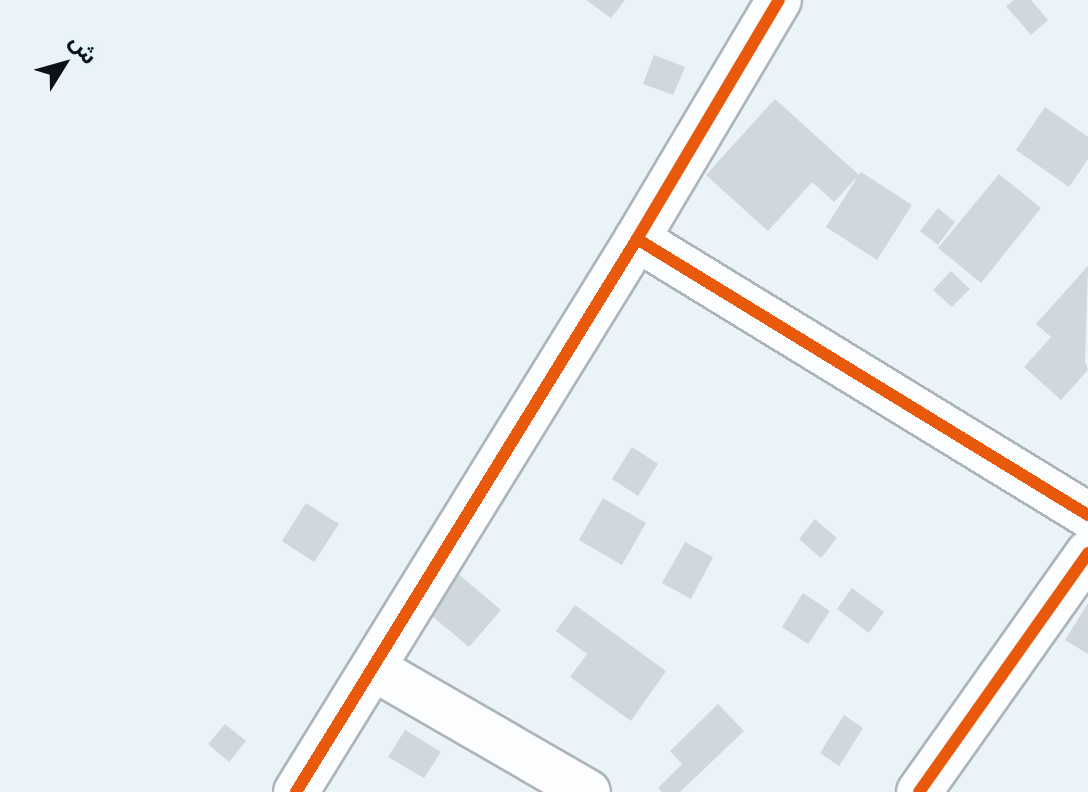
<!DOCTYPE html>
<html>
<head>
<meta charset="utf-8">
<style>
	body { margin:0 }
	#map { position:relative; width:1088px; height:792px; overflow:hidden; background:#eaf3f7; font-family:"Varela Round","Noto Sans Arabic",sans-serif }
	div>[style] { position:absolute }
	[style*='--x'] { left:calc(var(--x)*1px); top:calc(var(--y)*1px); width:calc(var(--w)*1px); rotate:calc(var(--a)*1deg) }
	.building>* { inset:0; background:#cfd8dd }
	.roads { filter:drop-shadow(2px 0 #acb5b9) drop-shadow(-2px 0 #acb5b9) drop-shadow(0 2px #acb5b9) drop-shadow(0 -2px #acb5b9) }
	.minor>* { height:44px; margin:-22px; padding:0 22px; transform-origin:22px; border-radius:22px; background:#fcfdfe }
	.cycleway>* { height:12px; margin:-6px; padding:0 6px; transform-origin:6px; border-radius:6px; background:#e8590c }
	span { translate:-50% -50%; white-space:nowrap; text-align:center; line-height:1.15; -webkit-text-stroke:7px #e4f4fd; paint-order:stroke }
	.north { position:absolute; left:24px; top:24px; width:80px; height:80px; -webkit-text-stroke:6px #e4f4fd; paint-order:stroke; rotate:53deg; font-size:22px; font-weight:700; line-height:32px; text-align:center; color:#081217 }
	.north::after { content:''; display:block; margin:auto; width:28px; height:36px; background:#081217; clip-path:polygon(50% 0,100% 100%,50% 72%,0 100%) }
</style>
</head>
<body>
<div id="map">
	<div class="building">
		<div style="clip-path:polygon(586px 0,625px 0,611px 18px)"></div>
		<div style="clip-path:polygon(1014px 0,1031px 0,1048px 20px,1031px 35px,1006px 6px)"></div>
		<div style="clip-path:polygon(654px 55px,685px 67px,673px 95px,643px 84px)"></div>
		<div style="clip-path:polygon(775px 99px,859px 175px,861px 172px,912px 205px,877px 260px,826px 227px,858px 176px,834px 202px,812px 182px,768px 231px,706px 175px)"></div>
		<div style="clip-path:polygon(1045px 107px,1088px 137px,1088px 159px,1069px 187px,1016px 150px)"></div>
		<div style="clip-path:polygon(999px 174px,1041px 208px,981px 283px,938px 248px)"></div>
		<div style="clip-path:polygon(938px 208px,955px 222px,938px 245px,920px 231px)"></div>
		<div style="clip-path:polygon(1088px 266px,1085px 362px,1088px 370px,1061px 400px,1024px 367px,1051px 337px,1036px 324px)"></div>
		<div style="clip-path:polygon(951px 271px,970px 289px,952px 307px,933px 290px)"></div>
		<div style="clip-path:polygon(632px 447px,658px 464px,638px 496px,612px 479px)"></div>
		<div style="clip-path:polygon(603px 498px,646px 523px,622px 565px,579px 540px)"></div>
		<div style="clip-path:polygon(306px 503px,339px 524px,314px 562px,282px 541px)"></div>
		<div style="clip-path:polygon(815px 519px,837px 538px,821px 558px,799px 539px)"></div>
		<div style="clip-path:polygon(685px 542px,713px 557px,691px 599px,662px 583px)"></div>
		<div style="clip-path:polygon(456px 572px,501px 610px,469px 647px,425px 610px)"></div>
		<div style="clip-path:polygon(852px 588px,884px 612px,869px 633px,837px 609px)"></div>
		<div style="clip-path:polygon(803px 593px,830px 611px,808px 644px,782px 627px)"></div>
		<div style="clip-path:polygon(1088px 603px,1088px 654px,1065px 640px)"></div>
		<div style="clip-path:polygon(575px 605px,666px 671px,631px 721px,570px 677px,587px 654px,556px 631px)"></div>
		<div style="clip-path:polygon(718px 704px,744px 731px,680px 792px,662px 792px,658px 788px,682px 764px,670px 751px)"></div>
		<div style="clip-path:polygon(844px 715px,863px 728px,839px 766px,820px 753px)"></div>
		<div style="clip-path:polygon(225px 724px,246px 741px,229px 762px,208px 744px)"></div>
		<div style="clip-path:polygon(405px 730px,441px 752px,424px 778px,388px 757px)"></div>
	</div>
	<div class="roads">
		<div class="minor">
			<div style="--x:637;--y:239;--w:529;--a:31.47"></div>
			<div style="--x:373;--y:668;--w:248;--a:30"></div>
			<div style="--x:296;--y:792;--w:650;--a:-58.34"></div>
			<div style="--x:637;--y:239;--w:278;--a:-59.3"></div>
			<div style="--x:919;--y:792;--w:293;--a:-54.7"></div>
		</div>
	</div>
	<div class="cycleway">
		<div style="--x:637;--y:239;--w:529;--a:31.47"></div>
		<div style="--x:296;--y:792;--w:650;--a:-58.34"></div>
		<div style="--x:637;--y:239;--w:278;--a:-59.3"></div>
		<div style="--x:919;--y:792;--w:293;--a:-54.7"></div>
	</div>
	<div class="north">ش</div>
</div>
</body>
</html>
